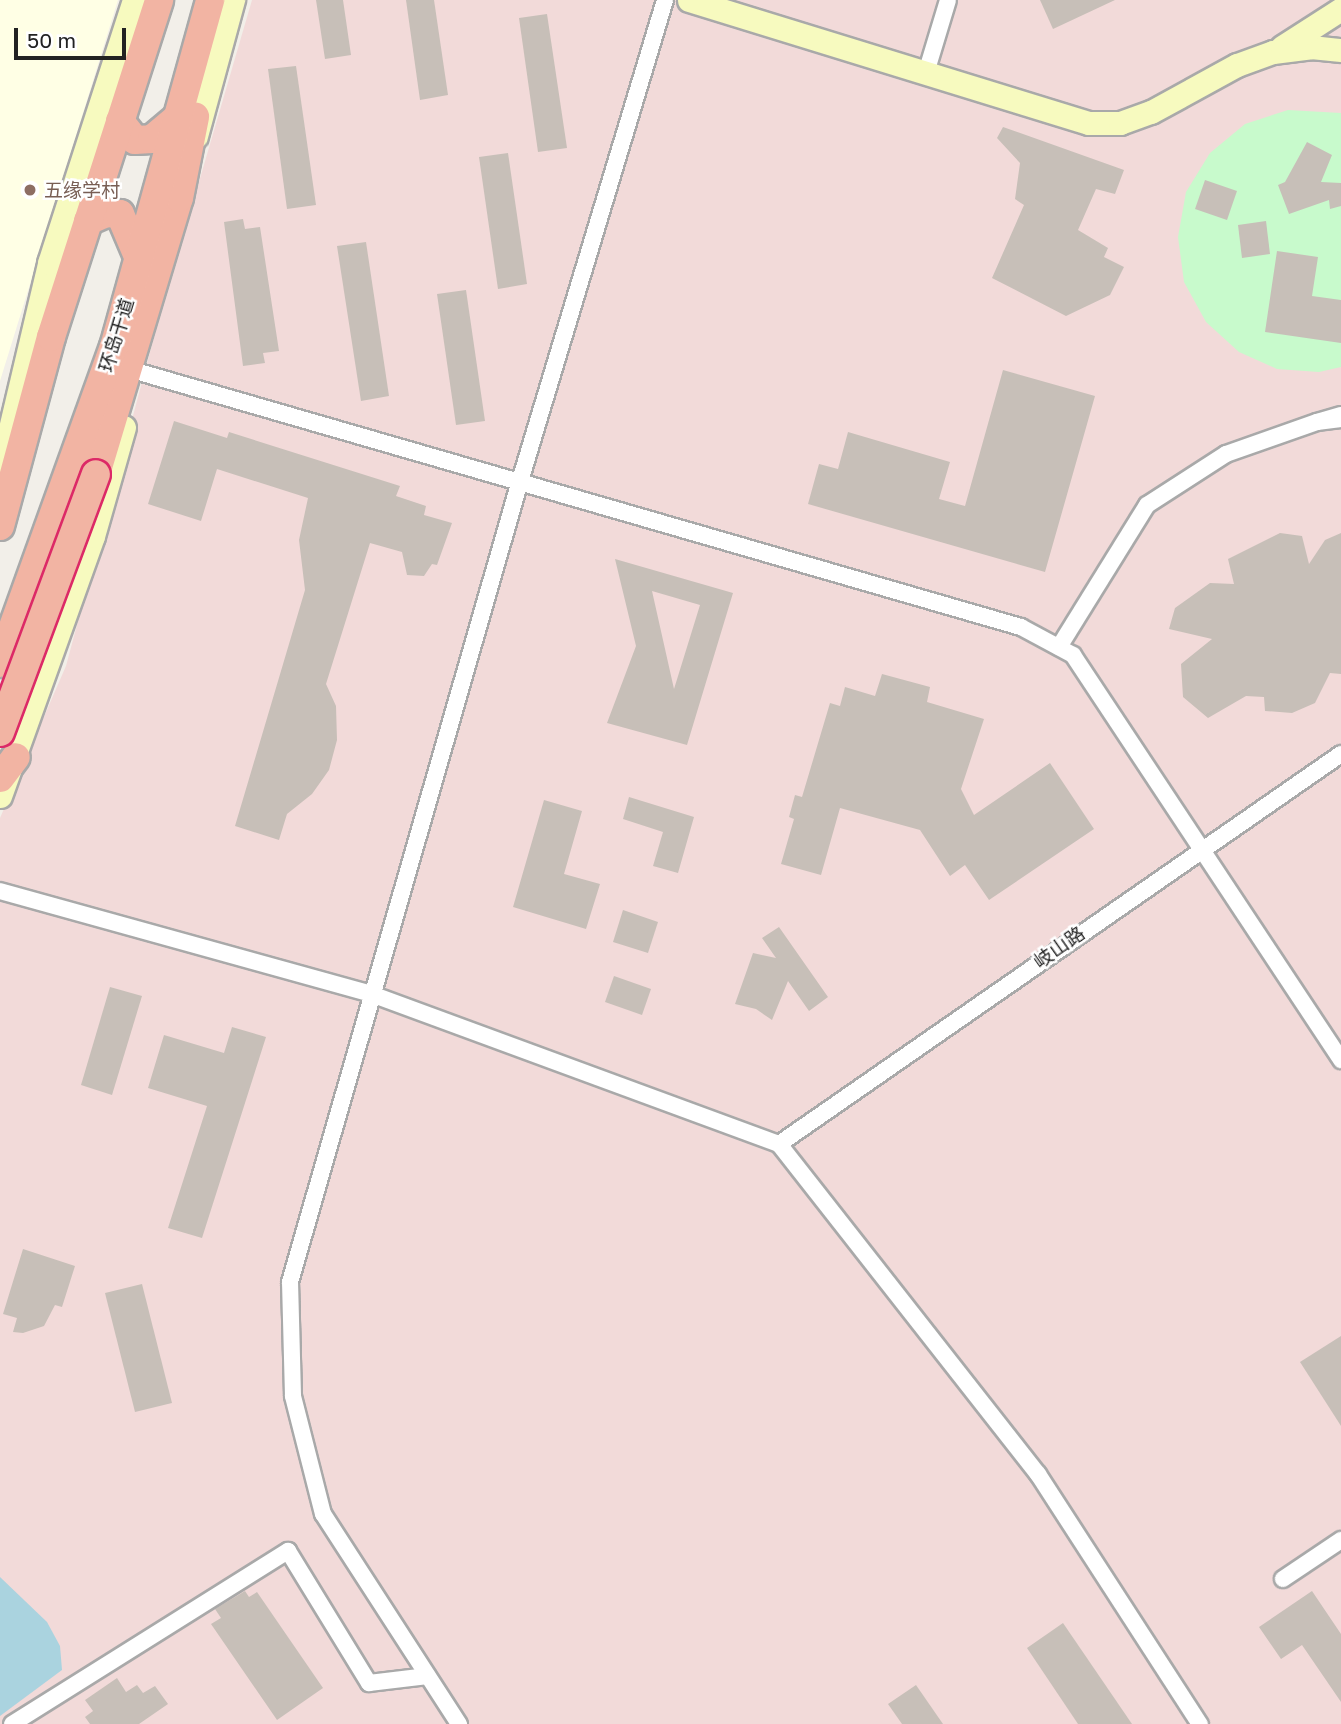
<!DOCTYPE html>
<html>
<head>
<meta charset="utf-8">
<style>
	body { margin:0 }
	#map { position:relative; width:1341px; height:1724px; overflow:hidden; background:#f2efe9; font-family:"Golos Text","Noto Sans SC",sans-serif }
	div>[style] { position:absolute }
	[style*='--x'] { left:calc(var(--x)*1px); top:calc(var(--y)*1px); width:calc(var(--w)*1px); rotate:calc(var(--a)*1deg) }
	.commercial>* { inset:0; background:#f2dad9 }
	.education>* { inset:0; background:#ffffe5 }
	.park>* { inset:0; background:#c8facc }
	.water>* { inset:0; background:#aad3df }
	.building>* { inset:0; background:#c7bfb8 }
	.roads { filter:drop-shadow(2px 0 #a9a9a9) drop-shadow(-2px 0 #a9a9a9) drop-shadow(0 2px #a9a9a9) drop-shadow(0 -2px #a9a9a9) }
	.minor>* { height:16px; margin:-8px; padding:0 8px; transform-origin:8px; border-radius:8px; background:#fff }
	.secondary>* { height:23px; margin:-11.5px; padding:0 11.5px; transform-origin:11.5px; border-radius:11.5px; background:#f7fabf }
	.trunk>* { height:28px; margin:-14px; padding:0 14px; transform-origin:14px; border-radius:14px; background:#f2b4a3 }
	.bridges { filter:drop-shadow(2px 0 #dc2a67) drop-shadow(-2px 0 #dc2a67) drop-shadow(0 2px #dc2a67) drop-shadow(0 -2px #dc2a67) }
	.trunk-bridge>* { height:28px; margin:-14px; padding:0 14px; transform-origin:14px; border-radius:14px; background:#f2b4a3 }
	.dots>* { width:19px; height:19px; translate:-50% -50%; box-sizing:border-box; border:4px solid #fff; border-radius:50% }
	span { translate:-50% -50%; white-space:nowrap; text-align:center; line-height:1.15; -webkit-text-stroke:5px #fff; paint-order:stroke }
	.education-label { font-size:19px; color:#785e54 }
	.left { translate:0 -50%; text-align:left }
	.street-label { font-size:19px; color:#222 }
	.scale { position:absolute; left:14px; top:28px; width:112px; height:32px; box-sizing:border-box; border:4px solid #222; border-top:0; padding-left:9px; font-size:21px; line-height:24px; white-space:nowrap; color:#222; -webkit-text-stroke:5px #fff; paint-order:stroke }
</style>
</head>
<body>
<div id="map">
	<div class="commercial">
		<div style="clip-path:polygon(252px 0,1341px 0,1341px 1724px,0 1724px,0 818px,66px 666px,157px 326px)"></div>
	</div>
	<div class="education">
		<div style="clip-path:polygon(0 0,118px 0,0 381px)"></div>
	</div>
	<div class="park">
		<div style="clip-path:polygon(1288px 110px,1341px 113px,1341px 367px,1319px 372px,1277px 369px,1239px 352px,1206px 322px,1184px 282px,1178px 237px,1186px 192px,1210px 153px,1245px 124px)"></div>
	</div>
	<div class="water">
		<div style="clip-path:polygon(0 1577px,47px 1622px,60px 1646px,62px 1670px,0 1716px)"></div>
	</div>
	<div class="building">
		<div style="clip-path:polygon(316px 0,343px 0,351px 55px,325px 59px)"></div>
		<div style="clip-path:polygon(406px 0,434px 0,448px 95px,420px 100px)"></div>
		<div style="clip-path:polygon(1040px 0,1115px 0,1053px 29px)"></div>
		<div style="clip-path:polygon(547px 14px,567px 148px,538px 152px,519px 18px)"></div>
		<div style="clip-path:polygon(296px 66px,316px 205px,287px 209px,268px 69px)"></div>
		<div style="clip-path:polygon(1003px 127px,1124px 170px,1115px 194px,1096px 189px,1078px 230px,1108px 248px,1104px 257px,1124px 267px,1110px 295px,1066px 316px,992px 278px,1024px 205px,1015px 199px,1020px 163px,997px 138px)"></div>
		<div style="clip-path:polygon(1307px 142px,1332px 155px,1321px 182px,1341px 183px,1341px 206px,1330px 209px,1329px 200px,1289px 214px,1278px 185px,1285px 182px)"></div>
		<div style="clip-path:polygon(508px 153px,527px 284px,498px 289px,479px 157px)"></div>
		<div style="clip-path:polygon(1205px 180px,1237px 191px,1227px 220px,1195px 209px)"></div>
		<div style="clip-path:polygon(243px 219px,245px 229px,260px 227px,279px 351px,263px 353px,265px 363px,243px 366px,224px 222px)"></div>
		<div style="clip-path:polygon(1266px 221px,1270px 254px,1242px 258px,1238px 225px)"></div>
		<div style="clip-path:polygon(366px 242px,389px 396px,361px 401px,337px 246px)"></div>
		<div style="clip-path:polygon(1277px 251px,1318px 257px,1312px 296px,1341px 300px,1341px 343px,1265px 332px)"></div>
		<div style="clip-path:polygon(466px 290px,485px 421px,456px 425px,437px 294px)"></div>
		<div style="clip-path:polygon(1003px 370px,1095px 396px,1045px 572px,808px 504px,819px 464px,838px 469px,848px 432px,950px 462px,939px 499px,965px 506px)"></div>
		<div style="clip-path:polygon(174px 421px,227px 438px,229px 432px,400px 486px,396px 496px,426px 506px,424px 515px,452px 523px,437px 565px,432px 564px,424px 576px,407px 575px,402px 552px,370px 543px,326px 684px,336px 706px,337px 740px,329px 770px,312px 794px,287px 814px,279px 840px,235px 826px,305px 590px,299px 540px,308px 498px,217px 469px,201px 521px,148px 504px)"></div>
		<div style="clip-path:polygon(1280px 533px,1302px 536px,1309px 564px,1325px 540px,1341px 533px,1341px 674px,1330px 673px,1315px 703px,1292px 713px,1265px 711px,1264px 697px,1246px 696px,1208px 718px,1183px 697px,1181px 664px,1212px 639px,1169px 629px,1175px 608px,1210px 583px,1234px 584px,1228px 559px)"></div>
		<div style="clip-path:polygon(evenodd,615px 559px,733px 593px,687px 745px,607px 723px,636px 646px,615px 559px,652px 591px,700px 605px,674px 689px,652px 591px)"></div>
		<div style="clip-path:polygon(882px 674px,930px 687px,927px 702px,984px 719px,961px 789px,974px 815px,1050px 763px,1094px 829px,989px 900px,965px 865px,950px 876px,920px 830px,840px 808px,821px 875px,781px 864px,794px 819px,789px 817px,795px 795px,802px 797px,830px 703px,840px 706px,845px 687px,875px 696px)"></div>
		<div style="clip-path:polygon(629px 797px,694px 817px,678px 873px,653px 866px,663px 832px,623px 819px)"></div>
		<div style="clip-path:polygon(544px 800px,582px 811px,564px 874px,600px 884px,586px 929px,513px 907px)"></div>
		<div style="clip-path:polygon(623px 910px,658px 922px,648px 953px,613px 942px)"></div>
		<div style="clip-path:polygon(779px 927px,828px 997px,809px 1011px,788px 981px,772px 1020px,756px 1009px,735px 1004px,753px 953px,776px 958px,762px 938px)"></div>
		<div style="clip-path:polygon(614px 976px,651px 989px,642px 1015px,605px 1002px)"></div>
		<div style="clip-path:polygon(110px 987px,142px 996px,112px 1095px,81px 1085px)"></div>
		<div style="clip-path:polygon(232px 1027px,266px 1037px,202px 1238px,168px 1228px,207px 1106px,148px 1088px,164px 1035px,224px 1053px)"></div>
		<div style="clip-path:polygon(23px 1249px,75px 1266px,62px 1307px,55px 1305px,44px 1326px,23px 1333px,13px 1332px,17px 1318px,3px 1314px)"></div>
		<div style="clip-path:polygon(142px 1284px,172px 1403px,135px 1412px,105px 1293px)"></div>
		<div style="clip-path:polygon(1341px 1336px,1341px 1426px,1300px 1362px)"></div>
		<div style="clip-path:polygon(245px 1591px,249px 1597px,257px 1592px,323px 1688px,277px 1720px,211px 1624px,221px 1618px,215px 1609px)"></div>
		<div style="clip-path:polygon(1312px 1591px,1341px 1634px,1341px 1702px,1302px 1645px,1281px 1659px,1259px 1627px)"></div>
		<div style="clip-path:polygon(1063px 1623px,1132px 1724px,1078px 1724px,1027px 1648px)"></div>
		<div style="clip-path:polygon(117px 1678px,126px 1692px,137px 1685px,143px 1693px,155px 1686px,168px 1704px,139px 1724px,90px 1724px,85px 1717px,93px 1711px,85px 1700px)"></div>
		<div style="clip-path:polygon(916px 1685px,943px 1724px,902px 1724px,888px 1704px)"></div>
	</div>
	<div class="roads">
		<div class="minor">
			<div style="--x:926;--y:73;--w:76;--a:-73.2"></div>
			<div style="--x:139;--y:372;--w:918;--a:16.13"></div>
			<div style="--x:1021;--y:627;--w:59;--a:28.3"></div>
			<div style="--x:1073;--y:655;--w:486;--a:56.5"></div>
			<div style="--x:1341;--y:415;--w:25;--a:164"></div>
			<div style="--x:1317;--y:422;--w:24;--a:-7"></div>
			<div style="--x:1059;--y:647;--w:167;--a:-58.2"></div>
			<div style="--x:1147;--y:505;--w:94;--a:-32.8"></div>
			<div style="--x:1226;--y:454;--w:96;--a:-19.4"></div>
			<div style="--x:0;--y:891;--w:388;--a:15.5"></div>
			<div style="--x:374;--y:995;--w:432;--a:20.2"></div>
			<div style="--x:779;--y:1144;--w:420;--a:51.9"></div>
			<div style="--x:1038;--y:1474;--w:298;--a:57.1"></div>
			<div style="--x:779;--y:1144;--w:684;--a:-34.76"></div>
			<div style="--x:1283;--y:1579;--w:70;--a:-33.9"></div>
			<div style="--x:12;--y:1724;--w:326;--a:-32.1"></div>
			<div style="--x:288;--y:1551;--w:155;--a:58.5"></div>
			<div style="--x:369;--y:1683;--w:59;--a:-6.8"></div>
			<div style="--x:459;--y:1724;--w:250;--a:-122.9"></div>
			<div style="--x:323;--y:1514;--w:122;--a:-104.3"></div>
			<div style="--x:293;--y:1396;--w:114;--a:-91.5"></div>
			<div style="--x:290;--y:1282;--w:833;--a:-73.98"></div>
			<div style="--x:520;--y:481;--w:502;--a:-73.22"></div>
		</div>
		<div class="secondary">
			<div style="--x:689;--y:0;--w:418;--a:17.1"></div>
			<div style="--x:1089;--y:123;--w:31;--a:0"></div>
			<div style="--x:1120;--y:123;--w:33;--a:-20"></div>
			<div style="--x:1151;--y:112;--w:98;--a:-28.7"></div>
			<div style="--x:1237;--y:65;--w:38;--a:-20"></div>
			<div style="--x:1273;--y:52;--w:38;--a:-7"></div>
			<div style="--x:1311;--y:47;--w:30;--a:6"></div>
			<div style="--x:1282;--y:47;--w:70;--a:-32.8"></div>
			<div style="--x:196;--y:136;--w:141;--a:-74.8"></div>
			<div style="--x:0;--y:471;--w:214;--a:-76.7"></div>
			<div style="--x:49;--y:263;--w:276;--a:-72.1"></div>
			<div style="--x:0;--y:796;--w:276;--a:-70.3"></div>
			<div style="--x:93;--y:536;--w:113;--a:-74.1"></div>
		</div>
		<div class="trunk">
			<div style="--x:120;--y:121;--w:24;--a:52"></div>
			<div style="--x:135;--y:140;--w:17;--a:-3"></div>
			<div style="--x:152;--y:139;--w:33;--a:-40"></div>
			<div style="--x:88;--y:221;--w:20;--a:-24"></div>
			<div style="--x:106;--y:213;--w:14;--a:4"></div>
			<div style="--x:120;--y:214;--w:49;--a:67.1"></div>
			<div style="--x:96;--y:474;--w:288;--a:-73.3"></div>
			<div style="--x:179;--y:198;--w:83;--a:-78.8"></div>
			<div style="--x:0;--y:526;--w:196;--a:-74.9"></div>
			<div style="--x:51;--y:337;--w:354;--a:-72.2"></div>
			<div style="--x:0;--y:663;--w:336;--a:-70.2"></div>
			<div style="--x:114;--y:347;--w:360;--a:-74.5"></div>
			<div style="--x:0;--y:778;--w:26;--a:-53"></div>
		</div>
	</div>
	<div class="bridges">
		<div class="trunk-bridge">
			<div style="--x:0;--y:732;--w:275;--a:-69.6"></div>
		</div>
	</div>
	<div class="dots">
		<div style="left:30px;top:190px;background:#8d6e63"></div>
	</div>
	<div class="education-label">
		<span class="left" style="left:44px;top:190px">五缘学村</span>
	</div>
	<div class="street-label">
		<span style="left:116px;top:335px;rotate:-73deg">环岛干道</span>
		<span style="left:1059px;top:947px;rotate:-35deg">岐山路</span>
	</div>
	<div class="scale">50 m</div>
</div>
</body>
</html>
